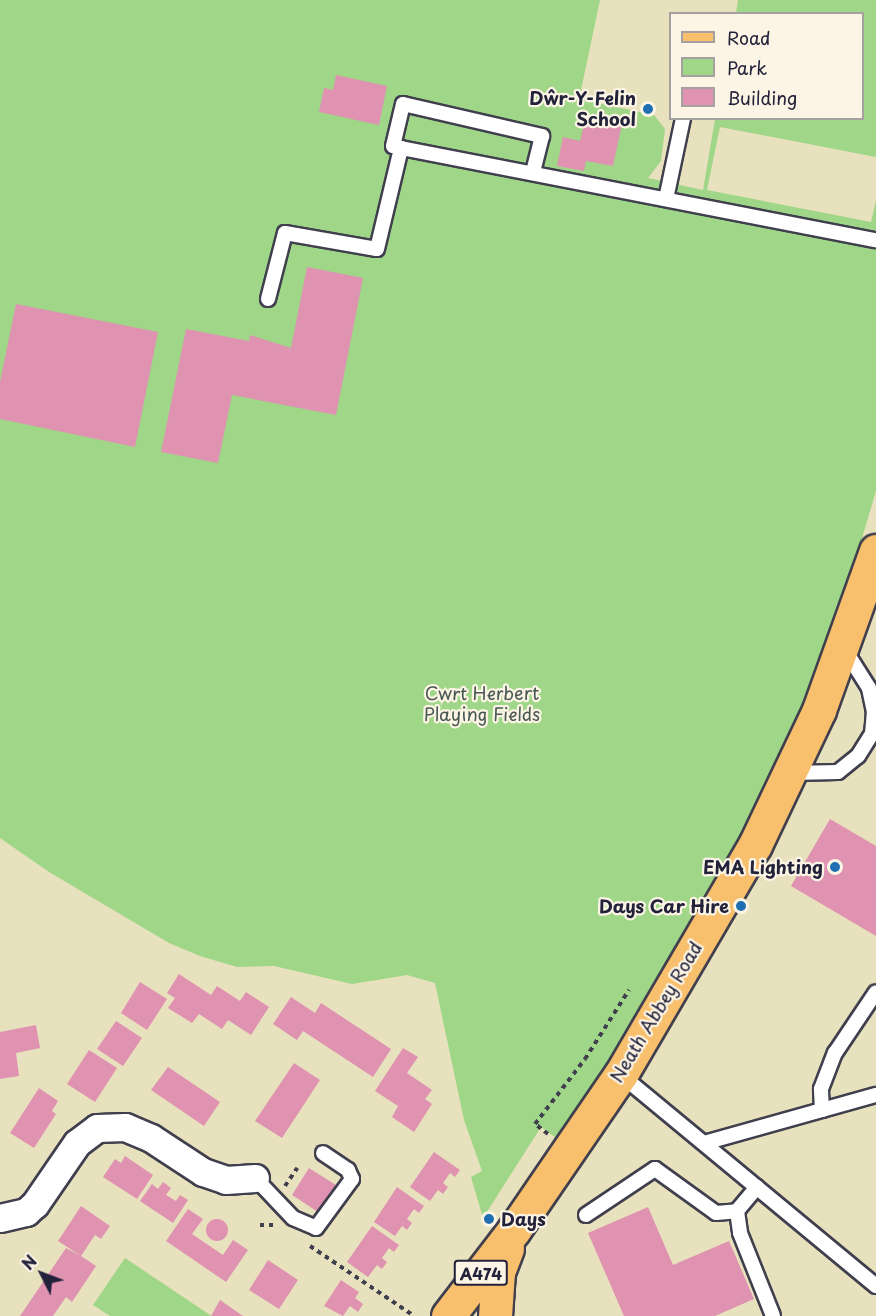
<!DOCTYPE html>
<html>
<head>
<meta charset="utf-8">
<style>
	body { margin:0 }
	#map { position:relative; width:876px; height:1316px; overflow:hidden; background:#e8e1bd; font-family:"Playpen Sans",sans-serif }
	div>[style] { position:absolute }
	[style*='--x'] { left:calc(var(--x)*1px); top:calc(var(--y)*1px); width:calc(var(--w)*1px); rotate:calc(var(--a)*1deg) }
	.green>* { inset:0; background:#9fd688 }
	.building>* { inset:0; background:#df93b1 }
	.round { border-radius:50% }
	.path>* { height:4px; margin-top:-2px; transform-origin:0; background:repeating-linear-gradient(90deg,#403f4e 0 4.5px,transparent 0 9px) }
	.roads { filter:drop-shadow(2px 0 #403f4e) drop-shadow(-2px 0 #403f4e) drop-shadow(0 2px #403f4e) drop-shadow(0 -2px #403f4e) }
	.lane>* { height:14px; margin:-7px; padding:0 7px; transform-origin:7px; border-radius:7px; background:#fff }
	.street>* { height:27px; margin:-13.5px; padding:0 13.5px; transform-origin:13.5px; border-radius:13.5px; background:#fff }
	.primary>* { height:33px; margin:-16.5px; padding:0 16.5px; transform-origin:16.5px; border-radius:16.5px; background:#f8bf6c }
	.dots>* { width:16px; height:16px; translate:-50% -50%; box-sizing:border-box; border:3px solid #fcf5e5; border-radius:50% }
	span { translate:-50% -50%; white-space:nowrap; text-align:center; line-height:1.15; -webkit-text-stroke:4.5px #fcf5e5; paint-order:stroke }
	.shield-label span { padding:2px 4px; background:#fcf5e5; border:2px solid; border-radius:4px; -webkit-text-stroke-width:0 }
	.shield-label { font-size:16px; color:#22223b; font-weight:700 }
	.poi-label { font-size:18px; color:#22223b; font-weight:700 }
	.right { translate:-100% -50%; text-align:right }
	.left { translate:0 -50%; text-align:left }
	.park-label { font-size:18px; color:#485852 }
	.street-label { font-size:18px; color:#22223b }
	.legend { position:absolute; left:669px; top:12px; width:195px; height:108px; box-sizing:border-box; background:#fcf5e5; border:2px solid #a5a1a1; margin:0; padding:8px 10px; list-style:none; font-size:18px; color:#22223b }
	.legend li { display:flex; align-items:center; gap:12px; height:30px }
	.legend b { width:30px; border:2px solid #a5a1a1 }
	.north { position:absolute; left:12px; top:1244px; width:60px; height:60px; -webkit-text-stroke:4px #fcf5e5; paint-order:stroke; rotate:312deg; font-size:16px; font-weight:700; line-height:24px; text-align:center; color:#22223b }
	.north::after { content:''; display:block; margin:auto; width:21px; height:27px; background:#22223b; clip-path:polygon(50% 0,100% 100%,50% 72%,0 100%) }
</style>
</head>
<body>
<div id="map">
	<div class="green">
		<div style="clip-path:polygon(0 0,600px 0,581px 90px,598px 103px,654px 115px,665px 129px,661px 161px,648px 178px,703px 190px,715px 119px,862px 118px,862px 14px,736px 13px,738px 0,876px 0,876px 157px,720px 127px,707px 190px,871px 222px,876px 200px,876px 491px,851px 575px,805px 706px,777px 770px,697px 919px,596px 1087px,559px 1140px,541px 1127px,483px 1218px,471px 1177px,482px 1171px,464px 1120px,435px 983px,407px 975px,352px 984px,274px 966px,237px 967px,200px 956px,169px 943px,49px 872px,0 838px)"></div>
		<div style="clip-path:polygon(125px 1258px,210px 1315px,211px 1316px,110px 1316px,93px 1305px)"></div>
	</div>
	<div class="building">
		<div style="clip-path:polygon(336px 75px,387px 86px,379px 125px,319px 112px,324px 88px,333px 90px)"></div>
		<div style="clip-path:polygon(586px 116px,622px 124px,613px 166px,586px 161px,584px 171px,557px 166px,563px 137px,580px 141px)"></div>
		<div style="clip-path:polygon(307px 267px,363px 278px,336px 415px,232px 395px,218px 463px,161px 452px,186px 329px,249px 341px,250px 335px,291px 348px)"></div>
		<div style="clip-path:polygon(16px 304px,158px 332px,135px 447px,0 419px,0 382px)"></div>
		<div style="clip-path:polygon(830px 819px,876px 846px,876px 936px,791px 886px)"></div>
		<div style="clip-path:polygon(179px 974px,211px 995px,217px 986px,240px 1001px,246px 992px,269px 1007px,251px 1035px,228px 1020px,222px 1029px,199px 1014px,192px 1023px,168px 1008px,175px 998px,167px 993px)"></div>
		<div style="clip-path:polygon(140px 982px,167px 999px,147px 1030px,121px 1013px)"></div>
		<div style="clip-path:polygon(291px 997px,315px 1013px,321px 1003px,391px 1049px,373px 1077px,303px 1031px,297px 1040px,273px 1024px)"></div>
		<div style="clip-path:polygon(116px 1021px,142px 1038px,123px 1066px,97px 1049px)"></div>
		<div style="clip-path:polygon(36px 1025px,40px 1048px,16px 1053px,19px 1076px,0 1079px,0 1032px)"></div>
		<div style="clip-path:polygon(403px 1048px,418px 1057px,407px 1073px,432px 1090px,425px 1099px,432px 1104px,414px 1132px,392px 1117px,398px 1106px,375px 1091px)"></div>
		<div style="clip-path:polygon(89px 1050px,117px 1068px,95px 1102px,67px 1084px)"></div>
		<div style="clip-path:polygon(294px 1063px,320px 1080px,282px 1138px,255px 1121px)"></div>
		<div style="clip-path:polygon(168px 1067px,220px 1102px,204px 1126px,151px 1090px)"></div>
		<div style="clip-path:polygon(39px 1088px,58px 1101px,52px 1111px,56px 1114px,34px 1148px,10px 1133px)"></div>
		<div style="clip-path:polygon(434px 1152px,460px 1170px,455px 1177px,450px 1173px,443px 1183px,448px 1187px,443px 1194px,438px 1190px,430px 1201px,410px 1187px)"></div>
		<div style="clip-path:polygon(125px 1156px,153px 1175px,137px 1199px,103px 1177px,115px 1159px,121px 1163px)"></div>
		<div style="clip-path:polygon(309px 1168px,339px 1187px,321px 1214px,292px 1195px)"></div>
		<div style="clip-path:polygon(163px 1182px,171px 1188px,166px 1195px,176px 1201px,180px 1195px,188px 1200px,173px 1223px,140px 1201px,152px 1184px,158px 1189px)"></div>
		<div style="clip-path:polygon(397px 1187px,424px 1206px,419px 1213px,414px 1209px,407px 1219px,412px 1223px,407px 1230px,402px 1226px,395px 1236px,374px 1222px)"></div>
		<div style="clip-path:polygon(81px 1206px,110px 1226px,101px 1239px,95px 1235px,81px 1256px,96px 1266px,72px 1302px,66px 1297px,53px 1316px,20px 1316px,66px 1248px,81px 1256px,58px 1241px)"></div>
		<div style="clip-path:polygon(648px 1207px,673px 1265px,729px 1241px,754px 1299px,715px 1316px,624px 1316px,588px 1233px)"></div>
		<div style="clip-path:polygon(188px 1209px,203px 1219px,192px 1234px,223px 1255px,233px 1240px,248px 1250px,226px 1282px,166px 1241px)"></div>
		<div class="round" style="left:206px;top:1219px;width:22px;height:22px"></div>
		<div style="clip-path:polygon(372px 1226px,399px 1245px,394px 1252px,389px 1248px,382px 1258px,387px 1262px,382px 1269px,377px 1265px,368px 1277px,347px 1262px)"></div>
		<div style="clip-path:polygon(268px 1260px,298px 1280px,279px 1309px,249px 1290px)"></div>
		<div style="clip-path:polygon(341px 1280px,359px 1292px,355px 1298px,363px 1304px,358px 1312px,350px 1306px,343px 1316px,324px 1306px)"></div>
		<div style="clip-path:polygon(220px 1300px,243px 1316px,211px 1316px)"></div>
	</div>
	<div class="path">
		<div style="--x:548;--y:1134;--w:16;--a:-142"></div>
		<div style="--x:535;--y:1124;--w:82;--a:-52.4"></div>
		<div style="--x:585;--y:1059;--w:82;--a:-57.5"></div>
		<div style="--x:285;--y:1186;--w:22;--a:-56"></div>
		<div style="--x:260;--y:1225;--w:16;--a:0"></div>
		<div style="--x:310;--y:1246;--w:125;--a:33.9"></div>
	</div>
	<div class="roads">
		<div class="lane">
			<div style="--x:401;--y:148;--w:8;--a:-166"></div>
			<div style="--x:393;--y:146;--w:43;--a:-76.6"></div>
			<div style="--x:403;--y:104;--w:143;--a:13"></div>
			<div style="--x:542;--y:136;--w:38;--a:104"></div>
			<div style="--x:666;--y:199;--w:83;--a:-78.1"></div>
			<div style="--x:268;--y:299;--w:68;--a:-75.6"></div>
			<div style="--x:285;--y:233;--w:93;--a:9.9"></div>
			<div style="--x:377;--y:249;--w:104;--a:-76.6"></div>
			<div style="--x:401;--y:148;--w:484;--a:11"></div>
			<div style="--x:791;--y:773;--w:47;--a:-1.2"></div>
			<div style="--x:838;--y:772;--w:26;--a:-39"></div>
			<div style="--x:858;--y:756;--w:26;--a:-58"></div>
			<div style="--x:872;--y:734;--w:22;--a:-85"></div>
			<div style="--x:874;--y:712;--w:25;--a:-102"></div>
			<div style="--x:869;--y:688;--w:45;--a:-122.3"></div>
			<div style="--x:621;--y:1075;--w:331;--a:39.6"></div>
			<div style="--x:822;--y:1110;--w:21;--a:-93"></div>
			<div style="--x:821;--y:1089;--w:39;--a:-69"></div>
			<div style="--x:835;--y:1053;--w:73;--a:-56.1"></div>
			<div style="--x:704;--y:1143;--w:179;--a:-15.6"></div>
			<div style="--x:255;--y:1178;--w:55;--a:46.5"></div>
			<div style="--x:293;--y:1218;--w:25;--a:23"></div>
			<div style="--x:316;--y:1228;--w:61;--a:-53.7"></div>
			<div style="--x:352;--y:1179;--w:10;--a:-114"></div>
			<div style="--x:348;--y:1170;--w:30;--a:-146"></div>
			<div style="--x:757;--y:1187;--w:31;--a:130"></div>
			<div style="--x:737;--y:1211;--w:22;--a:82"></div>
			<div style="--x:740;--y:1233;--w:89;--a:68.3"></div>
			<div style="--x:586;--y:1215;--w:83;--a:-33.7"></div>
			<div style="--x:655;--y:1169;--w:75;--a:35.8"></div>
			<div style="--x:716;--y:1213;--w:21;--a:-5"></div>
		</div>
		<div class="street">
			<div style="--x:0;--y:1218;--w:27;--a:-13"></div>
			<div style="--x:26;--y:1212;--w:12;--a:-42"></div>
			<div style="--x:35;--y:1204;--w:74;--a:-55.5"></div>
			<div style="--x:77;--y:1143;--w:25;--a:-37"></div>
			<div style="--x:97;--y:1128;--w:28;--a:-2"></div>
			<div style="--x:125;--y:1127;--w:28;--a:23"></div>
			<div style="--x:151;--y:1138;--w:62;--a:33.2"></div>
			<div style="--x:203;--y:1172;--w:24;--a:19"></div>
			<div style="--x:226;--y:1180;--w:29;--a:-4"></div>
		</div>
		<div class="primary">
			<div style="--x:448;--y:1316;--w:108;--a:-52.5"></div>
			<div style="--x:514;--y:1230;--w:189;--a:-55.6"></div>
			<div style="--x:621;--y:1074;--w:265;--a:-59.7"></div>
			<div style="--x:755;--y:845;--w:149;--a:-64.6"></div>
			<div style="--x:819;--y:710;--w:169;--a:-70.3"></div>
			<div style="--x:495;--y:1316;--w:44;--a:-86.1"></div>
			<div style="--x:498;--y:1272;--w:25;--a:-69"></div>
		</div>
	</div>
	<div class="dots">
		<div style="left:648px;top:109px;background:#1f6fb2"></div>
		<div style="left:835px;top:867px;background:#1f6fb2"></div>
		<div style="left:741px;top:906px;background:#1f6fb2"></div>
		<div style="left:489px;top:1219px;background:#1f6fb2"></div>
	</div>
	<div class="shield-label">
		<span style="left:481px;top:1273px">A474</span>
	</div>
	<div class="poi-label">
		<span class="right" style="left:636px;top:109px">Dŵr-Y-Felin<br>School</span>
		<span class="right" style="left:823px;top:867px">EMA Lighting</span>
		<span class="right" style="left:729px;top:906px">Days Car Hire</span>
		<span class="left" style="left:501px;top:1219px">Days</span>
	</div>
	<div class="park-label">
		<span style="left:482px;top:704px">Cwrt Herbert<br>Playing Fields</span>
	</div>
	<div class="street-label">
		<span style="left:656px;top:1012px;rotate:-59deg">Neath Abbey Road</span>
	</div>
	<ul class="legend">
	<li><b style="height:8px;background:#f8bf6c"></b>Road</li>
	<li><b style="height:16px;background:#9fd688"></b>Park</li>
	<li><b style="height:16px;background:#df93b1"></b>Building</li>
	</ul>
	<div class="north">N</div>
</div>
</body>
</html>
